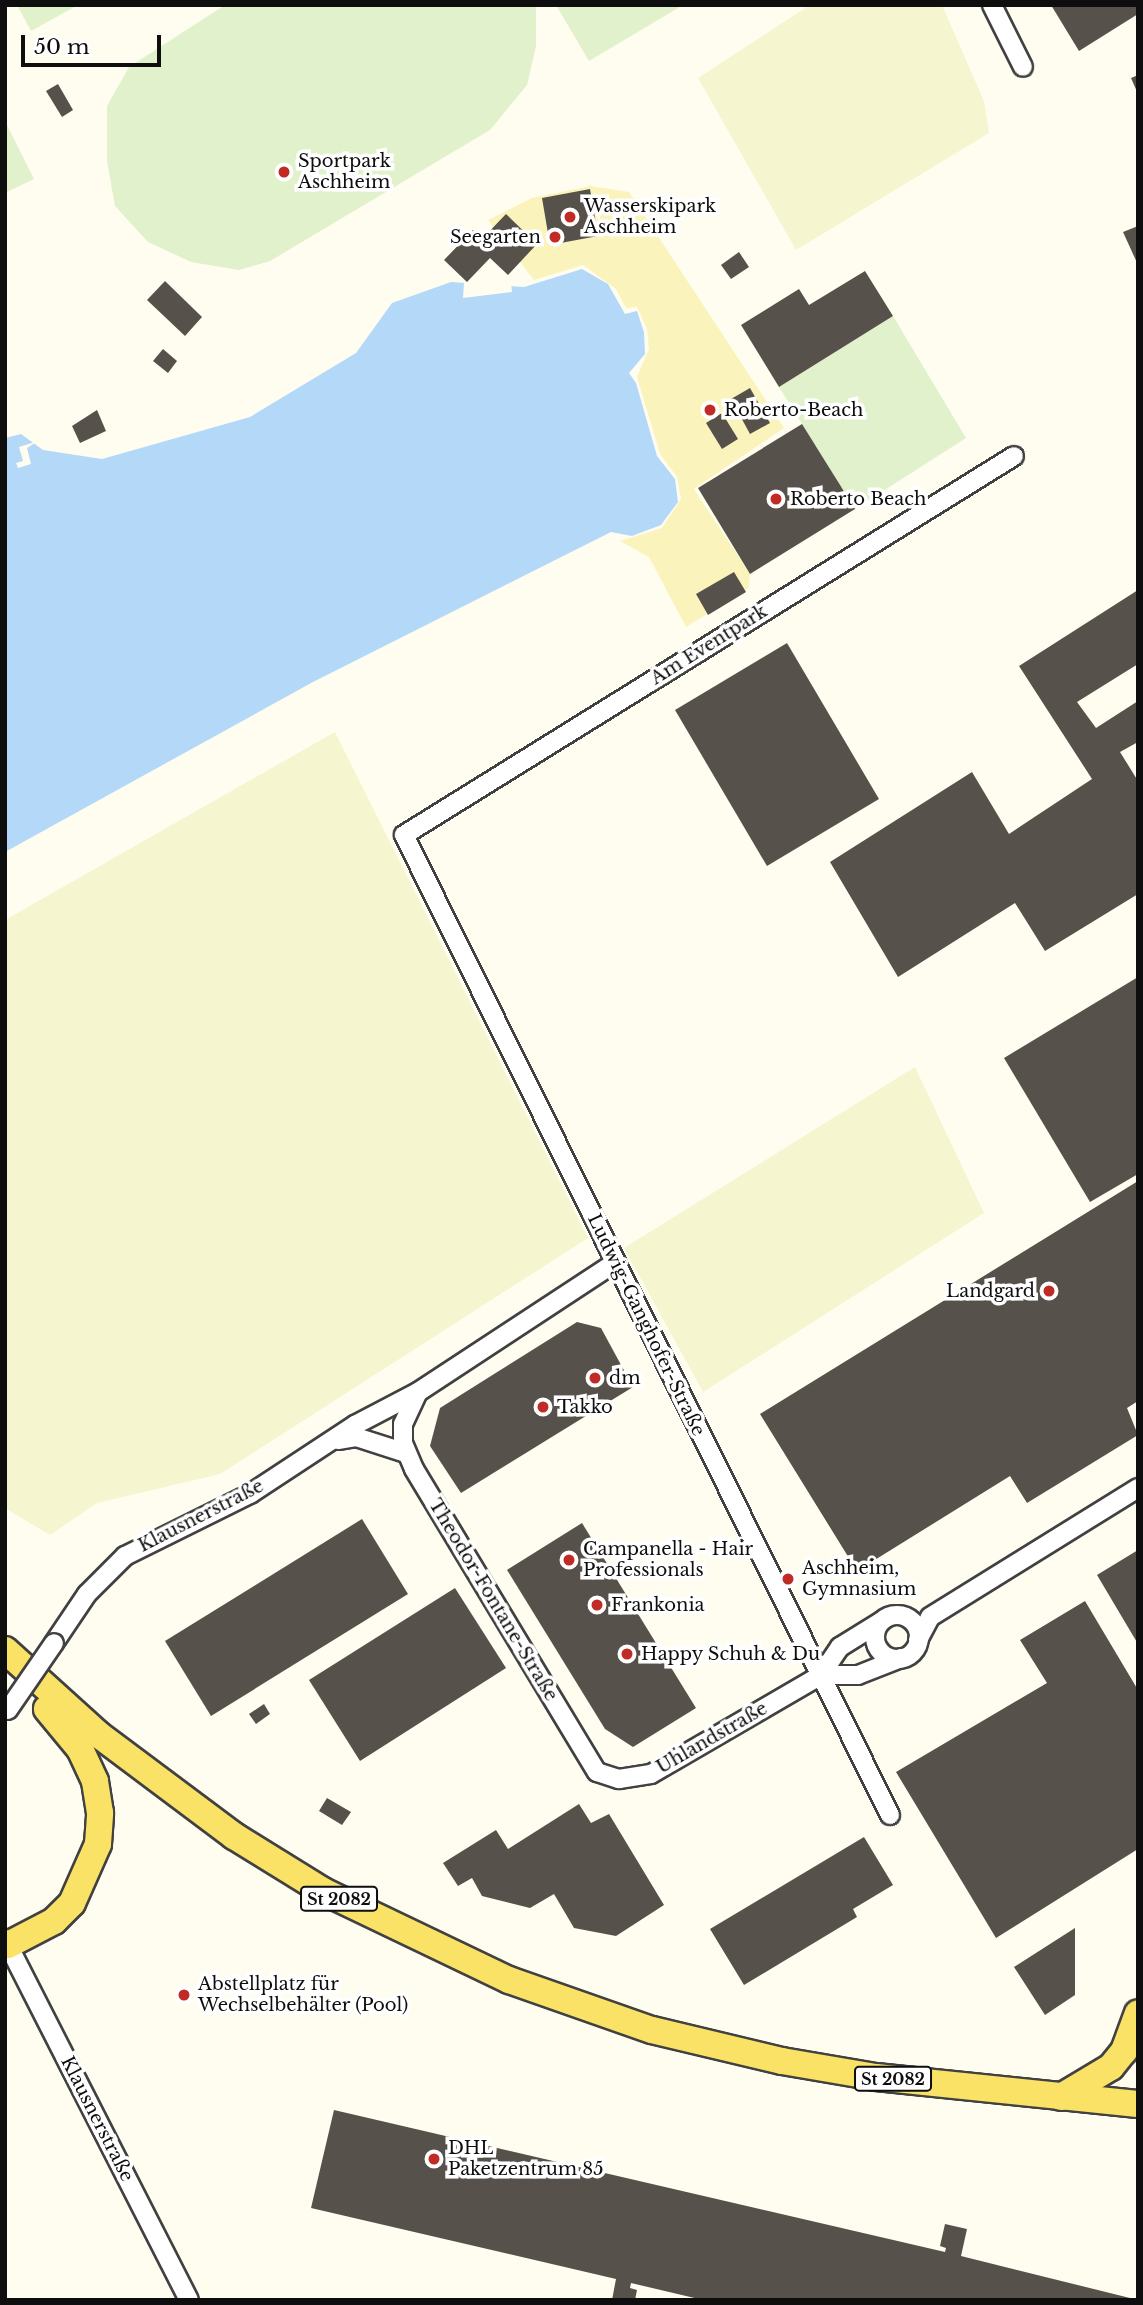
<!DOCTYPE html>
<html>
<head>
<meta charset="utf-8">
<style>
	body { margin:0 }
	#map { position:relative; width:1143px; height:2305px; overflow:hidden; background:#fffdf0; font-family:"Libre Baskerville",serif }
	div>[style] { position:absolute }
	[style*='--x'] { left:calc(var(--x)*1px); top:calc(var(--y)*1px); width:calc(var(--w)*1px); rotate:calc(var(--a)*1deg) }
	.farmland>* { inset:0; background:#f5f5d0 }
	.sand>* { inset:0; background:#fbf3bc }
	.pitch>* { inset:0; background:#e1f1cb }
	.water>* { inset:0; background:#b4d8f7 }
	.pier>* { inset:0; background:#fffdf0 }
	.building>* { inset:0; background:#57514b }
	.roads { filter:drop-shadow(2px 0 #414141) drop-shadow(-2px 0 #414141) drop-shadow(0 2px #414141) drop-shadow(0 -2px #414141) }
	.street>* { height:18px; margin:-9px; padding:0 9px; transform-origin:9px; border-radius:9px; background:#fff }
	.street>.ring { margin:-9px; padding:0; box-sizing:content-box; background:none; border:18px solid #fff; border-radius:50% }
	.primary>* { height:26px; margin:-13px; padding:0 13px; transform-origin:13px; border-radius:13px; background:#f9e266 }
	.bridges { filter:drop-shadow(2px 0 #414141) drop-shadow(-2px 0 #414141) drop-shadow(0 2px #414141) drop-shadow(0 -2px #414141) }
	.street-bridge>* { height:18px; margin:-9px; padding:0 9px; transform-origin:9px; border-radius:9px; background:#fff }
	.dots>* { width:19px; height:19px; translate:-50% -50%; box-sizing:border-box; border:4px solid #fff; border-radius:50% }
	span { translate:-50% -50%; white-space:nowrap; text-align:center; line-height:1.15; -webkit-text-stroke:7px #fff; paint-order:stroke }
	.shield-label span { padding:2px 5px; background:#fff; border:2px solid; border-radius:5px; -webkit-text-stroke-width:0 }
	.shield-label { font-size:16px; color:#0e0e0e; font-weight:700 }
	.poi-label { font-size:18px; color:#0e0e0e }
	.left { translate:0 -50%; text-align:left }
	.right { translate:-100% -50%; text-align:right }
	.street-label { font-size:18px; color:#0e0e0e }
	.frame { position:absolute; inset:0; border:7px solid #0e0e0e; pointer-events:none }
	.scale { position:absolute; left:21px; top:35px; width:140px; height:32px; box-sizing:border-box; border:4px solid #0e0e0e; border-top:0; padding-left:9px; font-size:21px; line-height:24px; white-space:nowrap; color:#0e0e0e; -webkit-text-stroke:5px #fff; paint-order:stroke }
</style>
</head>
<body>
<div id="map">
	<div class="farmland">
		<div style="clip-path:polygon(810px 5px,942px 5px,984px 101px,989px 133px,796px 250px,698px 78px)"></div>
		<div style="clip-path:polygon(335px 732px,588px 1238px,220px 1474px,97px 1503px,50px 1535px,5px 1508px,5px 920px)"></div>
		<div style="clip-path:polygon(915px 1067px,984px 1213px,703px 1392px,624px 1248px)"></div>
	</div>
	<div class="sand">
		<div style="clip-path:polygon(590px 186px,629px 192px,784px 428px,694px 489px,750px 574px,749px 588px,686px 627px,649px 557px,620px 541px,662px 528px,681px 499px,677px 477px,660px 454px,637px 377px,649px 349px,647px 329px,637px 307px,626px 308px,616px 289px,583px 265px,534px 280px,488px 220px,532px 198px)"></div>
	</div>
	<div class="pitch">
		<div style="clip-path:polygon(17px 5px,78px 5px,31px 31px)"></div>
		<div style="clip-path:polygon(225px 5px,536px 5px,536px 46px,527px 85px,490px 130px,270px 261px,239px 270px,191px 262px,148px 242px,115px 206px,107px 161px,107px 106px,129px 67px)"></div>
		<div style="clip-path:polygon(556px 5px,683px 5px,589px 61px)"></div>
		<div style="clip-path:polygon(5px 121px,34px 179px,5px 193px)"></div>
		<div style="clip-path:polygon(893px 316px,966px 438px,855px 509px,779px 387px)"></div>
	</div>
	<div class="water">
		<div style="clip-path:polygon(582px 269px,608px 284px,625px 314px,637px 311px,644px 332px,645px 354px,629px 373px,636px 383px,657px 456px,675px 479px,678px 502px,661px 525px,632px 536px,611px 532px,313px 682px,5px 852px,5px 438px,21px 434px,43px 450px,102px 459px,250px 417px,356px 353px,392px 303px,451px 282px,524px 287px)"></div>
	</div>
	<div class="pier">
		<div style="clip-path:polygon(464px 282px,511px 283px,512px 292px,463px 298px)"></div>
		<div style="clip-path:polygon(38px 441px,27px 448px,31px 464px,18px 468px,16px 463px,23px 461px,19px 447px)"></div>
	</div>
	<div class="building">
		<div style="clip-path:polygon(1051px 5px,1138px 5px,1138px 14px,1079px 51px)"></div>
		<div style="clip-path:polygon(1138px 75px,1138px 94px,1131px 78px)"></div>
		<div style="clip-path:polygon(58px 84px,73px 110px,62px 117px,46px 91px)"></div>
		<div style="clip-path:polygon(590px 189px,598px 236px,550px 245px,542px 198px)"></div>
		<div style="clip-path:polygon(506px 214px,537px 244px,508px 275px,490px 258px,467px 282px,444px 260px,473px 230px,482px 239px)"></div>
		<div style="clip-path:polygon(1138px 226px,1138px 265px,1123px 232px)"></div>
		<div style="clip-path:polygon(739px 252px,749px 267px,731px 279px,721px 265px)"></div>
		<div style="clip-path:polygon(865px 271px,893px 316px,779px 387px,741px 325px,799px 289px,809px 305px)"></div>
		<div style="clip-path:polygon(165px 281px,202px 317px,185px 336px,147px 300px)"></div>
		<div style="clip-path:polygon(163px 349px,177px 361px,168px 373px,153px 361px)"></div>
		<div style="clip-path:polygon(750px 388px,770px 423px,750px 434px,731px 399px)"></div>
		<div style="clip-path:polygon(97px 410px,106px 431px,80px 443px,72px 426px)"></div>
		<div style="clip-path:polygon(722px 413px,738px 439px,722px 449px,706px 423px)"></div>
		<div style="clip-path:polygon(802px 424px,855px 509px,750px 574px,698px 488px)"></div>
		<div style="clip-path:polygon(734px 572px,746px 592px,708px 615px,696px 594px)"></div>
		<div style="clip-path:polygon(1138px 590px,1138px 664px,1077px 702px,1096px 728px,1138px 701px,1138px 742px,1120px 752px,1138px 781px,1138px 894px,1045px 951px,1015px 903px,898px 977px,830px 862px,972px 772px,1009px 834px,1092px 779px,1019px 666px)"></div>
		<div style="clip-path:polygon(787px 643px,879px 799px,767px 866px,675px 710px)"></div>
		<div style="clip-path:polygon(1138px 977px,1138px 1174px,1090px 1202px,1004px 1058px)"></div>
		<div style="clip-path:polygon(1138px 1181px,1138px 1401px,1127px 1408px,1138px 1435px,1027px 1503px,1010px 1476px,857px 1571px,760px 1414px)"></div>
		<div style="clip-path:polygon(577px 1322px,601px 1328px,633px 1387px,461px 1493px,430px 1446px,440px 1408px)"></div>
		<div style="clip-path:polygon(362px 1519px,408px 1594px,211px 1716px,165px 1641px)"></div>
		<div style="clip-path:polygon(582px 1523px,696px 1708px,633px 1747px,605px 1729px,507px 1570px)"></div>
		<div style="clip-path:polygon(1138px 1550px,1138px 1644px,1097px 1575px)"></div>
		<div style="clip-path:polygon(455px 1588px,506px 1668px,360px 1761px,309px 1680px)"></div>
		<div style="clip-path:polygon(1085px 1601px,1138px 1690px,1138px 1849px,996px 1938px,896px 1772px,1047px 1683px,1020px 1640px)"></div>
		<div style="clip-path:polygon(264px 1704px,270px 1714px,256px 1724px,249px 1714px)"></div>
		<div style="clip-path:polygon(327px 1798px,351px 1812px,342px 1825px,319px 1811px)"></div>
		<div style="clip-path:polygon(579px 1804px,591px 1823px,609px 1814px,664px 1905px,616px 1936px,574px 1928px,554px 1894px,530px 1908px,482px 1896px,472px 1878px,458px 1886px,443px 1863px,496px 1830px,508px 1849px)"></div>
		<div style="clip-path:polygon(864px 1837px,893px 1885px,853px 1909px,857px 1917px,744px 1985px,710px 1929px)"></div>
		<div style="clip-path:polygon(1075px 1928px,1075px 1995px,1045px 2015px,1014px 1967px)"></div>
		<div style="clip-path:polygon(334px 2110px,945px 2252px,946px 2248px,940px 2246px,945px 2224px,967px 2229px,961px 2256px,1138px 2300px,703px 2300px,631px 2283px,630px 2288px,637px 2290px,635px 2300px,612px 2300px,616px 2279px,311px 2208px)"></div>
	</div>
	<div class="roads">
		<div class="street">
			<div style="--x:992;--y:5;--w:69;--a:63.4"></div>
			<div style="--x:616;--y:1262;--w:237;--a:146.7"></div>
			<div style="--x:418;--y:1392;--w:35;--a:115"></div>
			<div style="--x:403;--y:1424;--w:19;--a:90"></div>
			<div style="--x:403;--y:1443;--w:28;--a:67"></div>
			<div style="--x:414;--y:1469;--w:354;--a:58.9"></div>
			<div style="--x:597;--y:1772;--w:23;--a:18"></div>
			<div style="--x:619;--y:1779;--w:32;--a:-9"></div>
			<div style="--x:651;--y:1774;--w:197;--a:-30.2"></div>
			<div style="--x:821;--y:1675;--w:34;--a:-56"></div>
			<div style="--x:840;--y:1647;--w:49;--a:-31.8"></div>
			<div style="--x:338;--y:1440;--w:18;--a:-9"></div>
			<div style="--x:356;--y:1437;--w:52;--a:17.7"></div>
			<div class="ring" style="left:875px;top:1615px;width:26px;height:26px"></div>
			<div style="--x:918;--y:1640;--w:26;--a:-62"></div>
			<div style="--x:930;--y:1617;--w:245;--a:-31.8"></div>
			<div style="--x:54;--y:1643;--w:59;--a:-56"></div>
			<div style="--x:87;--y:1594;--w:54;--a:-45"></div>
			<div style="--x:125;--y:1556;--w:140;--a:-26.4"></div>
			<div style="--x:250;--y:1494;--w:126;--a:-33.3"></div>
			<div style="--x:355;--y:1425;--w:69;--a:-27.7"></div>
			<div style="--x:821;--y:1675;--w:37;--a:0"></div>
			<div style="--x:858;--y:1675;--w:46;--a:-21.6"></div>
			<div style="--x:890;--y:1815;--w:1094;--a:-116.38"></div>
			<div style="--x:404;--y:835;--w:718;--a:-31.85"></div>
			<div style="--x:5;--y:1939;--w:405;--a:63"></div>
		</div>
		<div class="primary">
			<div style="--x:5;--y:1650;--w:127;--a:42.1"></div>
			<div style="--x:99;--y:1735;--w:169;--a:36.8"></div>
			<div style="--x:234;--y:1836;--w:105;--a:31.7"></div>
			<div style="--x:323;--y:1891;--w:206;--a:25.6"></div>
			<div style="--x:509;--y:1980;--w:151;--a:19.3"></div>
			<div style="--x:652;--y:2030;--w:134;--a:13.4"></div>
			<div style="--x:782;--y:2061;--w:95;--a:9.7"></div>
			<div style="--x:876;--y:2077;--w:263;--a:5.9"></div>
			<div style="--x:8;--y:1945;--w:52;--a:-27.6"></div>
			<div style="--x:54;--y:1921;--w:25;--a:-45"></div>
			<div style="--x:72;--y:1903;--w:64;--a:-66.2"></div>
			<div style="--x:98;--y:1844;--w:31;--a:-86"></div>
			<div style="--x:100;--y:1813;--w:32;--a:-99"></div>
			<div style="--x:95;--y:1781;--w:35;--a:-115"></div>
			<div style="--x:80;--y:1749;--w:52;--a:-129.5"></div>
			<div style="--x:1061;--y:2097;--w:58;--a:-31"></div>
			<div style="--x:1111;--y:2067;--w:21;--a:-51"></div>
			<div style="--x:1124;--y:2051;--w:40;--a:-69.8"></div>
		</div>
	</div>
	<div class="bridges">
		<div class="street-bridge">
			<div style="--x:8;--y:1710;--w:81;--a:-55.5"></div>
		</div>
	</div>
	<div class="dots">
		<div style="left:284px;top:172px;background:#c02b25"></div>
		<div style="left:570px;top:217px;background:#c02b25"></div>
		<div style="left:555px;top:237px;background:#c02b25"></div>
		<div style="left:710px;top:410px;background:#c02b25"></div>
		<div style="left:776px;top:499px;background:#c02b25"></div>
		<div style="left:1049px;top:1291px;background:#c02b25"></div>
		<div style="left:595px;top:1378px;background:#c02b25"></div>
		<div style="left:543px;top:1407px;background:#c02b25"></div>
		<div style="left:569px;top:1560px;background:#c02b25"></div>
		<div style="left:788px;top:1579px;background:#c02b25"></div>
		<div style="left:597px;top:1605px;background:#c02b25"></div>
		<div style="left:627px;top:1654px;background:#c02b25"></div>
		<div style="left:184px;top:1995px;background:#c02b25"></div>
		<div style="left:434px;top:2159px;background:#c02b25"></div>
	</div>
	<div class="shield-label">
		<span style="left:339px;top:1899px">St 2082</span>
		<span style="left:893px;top:2079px">St 2082</span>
	</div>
	<div class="poi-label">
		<span class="left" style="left:298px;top:172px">Sportpark<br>Aschheim</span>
		<span class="left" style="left:584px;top:217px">Wasserskipark<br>Aschheim</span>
		<span class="right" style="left:541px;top:237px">Seegarten</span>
		<span class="left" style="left:724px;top:410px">Roberto-Beach</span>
		<span class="left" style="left:790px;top:499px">Roberto Beach</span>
		<span class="right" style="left:1035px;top:1291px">Landgard</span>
		<span class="left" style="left:609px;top:1378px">dm</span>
		<span class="left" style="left:557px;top:1407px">Takko</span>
		<span class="left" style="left:583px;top:1560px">Campanella - Hair<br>Professionals</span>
		<span class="left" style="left:802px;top:1579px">Aschheim,<br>Gymnasium</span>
		<span class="left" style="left:611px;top:1605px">Frankonia</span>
		<span class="left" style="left:641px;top:1654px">Happy Schuh &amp; Du</span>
		<span class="left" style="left:198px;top:1995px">Abstellplatz für<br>Wechselbehälter (Pool)</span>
		<span class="left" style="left:448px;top:2159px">DHL<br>Paketzentrum 85</span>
	</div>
	<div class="street-label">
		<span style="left:709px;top:645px;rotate:-32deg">Am Eventpark</span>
		<span style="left:646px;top:1325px;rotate:64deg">Ludwig-Ganghofer-Straße</span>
		<span style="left:201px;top:1516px;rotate:-27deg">Klausnerstraße</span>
		<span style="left:493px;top:1600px;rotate:59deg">Theodor-Fontane-Straße</span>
		<span style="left:712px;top:1738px;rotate:-30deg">Uhlandstraße</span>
		<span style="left:97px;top:2119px;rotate:63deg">Klausnerstraße</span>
	</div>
	<div class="frame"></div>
	<div class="scale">50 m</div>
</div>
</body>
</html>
